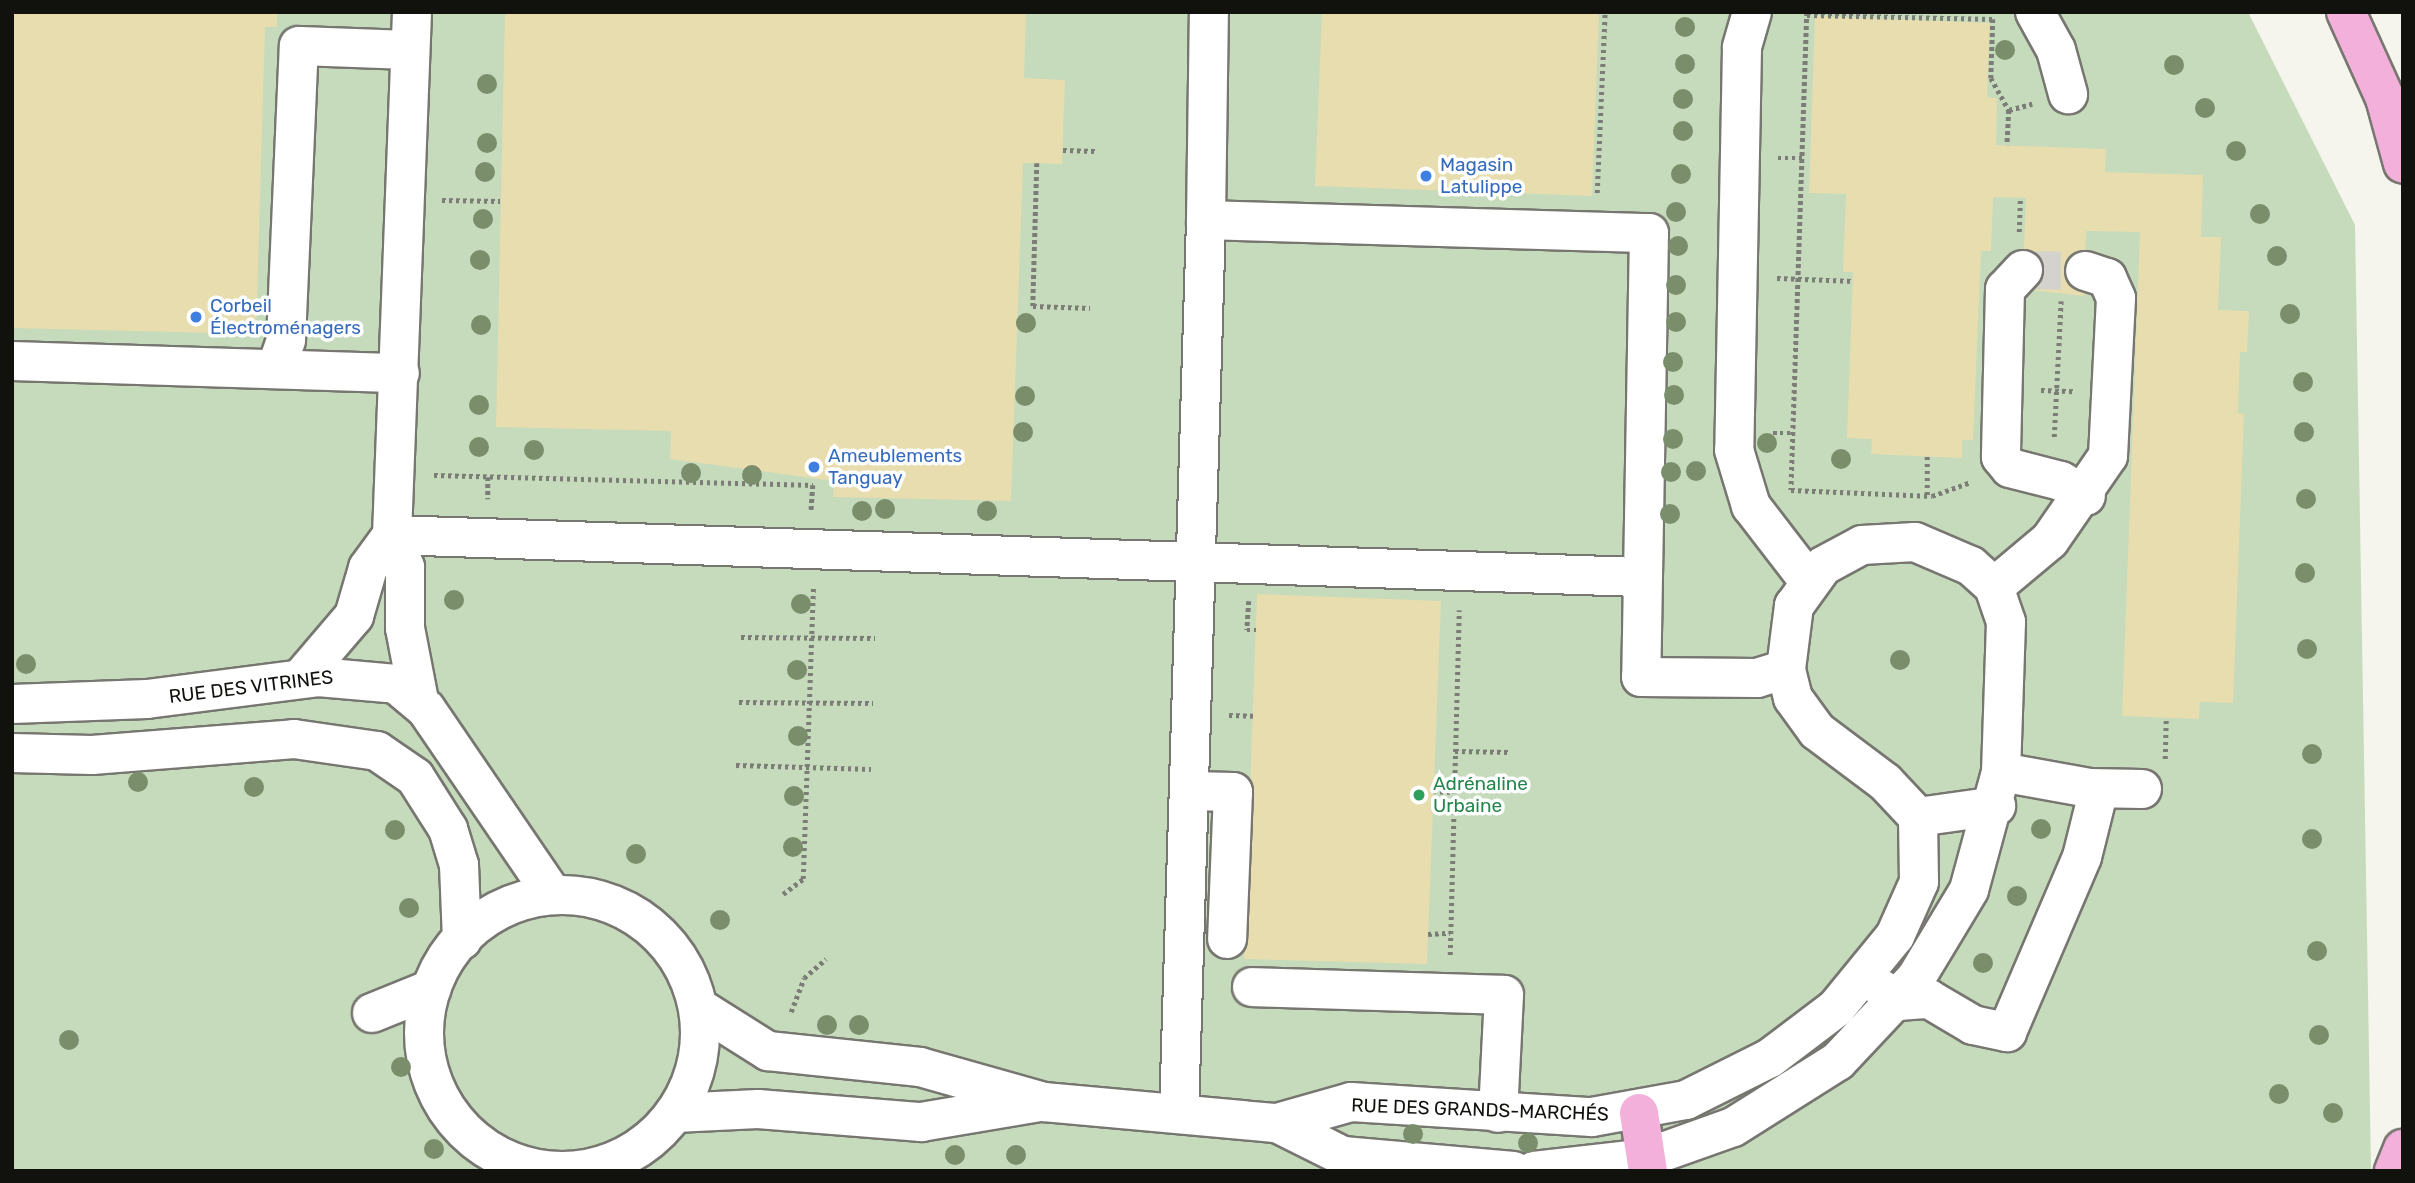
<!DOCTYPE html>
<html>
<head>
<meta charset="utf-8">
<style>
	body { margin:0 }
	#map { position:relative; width:2415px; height:1183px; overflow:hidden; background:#f5f4ed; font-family:Rubik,sans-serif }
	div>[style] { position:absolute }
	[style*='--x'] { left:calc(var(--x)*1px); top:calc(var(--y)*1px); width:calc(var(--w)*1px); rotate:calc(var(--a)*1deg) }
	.green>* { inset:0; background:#c5dbbc }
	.building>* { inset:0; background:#e7ddae }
	.minor-tunnel>* { height:38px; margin-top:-19px; transform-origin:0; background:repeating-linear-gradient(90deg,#d3d2cc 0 38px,transparent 0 57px) }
	.path>* { height:4.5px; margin-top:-2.25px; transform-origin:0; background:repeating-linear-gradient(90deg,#7d7d78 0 3.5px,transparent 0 7px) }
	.roads { filter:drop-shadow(2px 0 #777670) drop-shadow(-2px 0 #777670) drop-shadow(0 2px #777670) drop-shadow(0 -2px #777670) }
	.minor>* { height:38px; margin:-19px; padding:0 19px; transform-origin:19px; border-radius:19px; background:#fff }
	.minor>.ring { margin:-19px; padding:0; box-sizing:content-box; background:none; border:38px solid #fff; border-radius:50% }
	.highway>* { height:38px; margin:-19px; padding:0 19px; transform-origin:19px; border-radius:19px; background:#f3b0da }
	.trees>* { width:20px; height:20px; margin:-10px; border-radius:50%; background:#7a8e6b }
	.dots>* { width:19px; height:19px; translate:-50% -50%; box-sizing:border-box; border:4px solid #fff; border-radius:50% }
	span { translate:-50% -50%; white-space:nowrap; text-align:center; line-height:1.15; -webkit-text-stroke:7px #fff; paint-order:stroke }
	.shop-label { font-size:19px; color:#366cbe }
	.left { translate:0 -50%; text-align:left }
	.street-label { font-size:19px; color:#11110e }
	.leisure-label { font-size:19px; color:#27864d }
	.frame { position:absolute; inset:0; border:14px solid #11110e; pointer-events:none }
</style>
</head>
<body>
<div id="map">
	<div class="green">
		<div style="clip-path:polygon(12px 12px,2248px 12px,2355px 225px,2371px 1171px,12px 1171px)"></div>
	</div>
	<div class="building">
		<div style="clip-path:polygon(12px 12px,277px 12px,277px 27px,265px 27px,256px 334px,12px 328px)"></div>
		<div style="clip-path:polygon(505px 12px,1026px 12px,1024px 78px,1065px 80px,1062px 164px,1023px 163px,1011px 501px,833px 497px,834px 481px,670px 459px,671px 431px,496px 427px)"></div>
		<div style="clip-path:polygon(1322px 12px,1599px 12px,1592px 196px,1315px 186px)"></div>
		<div style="clip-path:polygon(1815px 16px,1990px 23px,1987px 97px,1997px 98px,1996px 145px,2106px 149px,2105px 172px,2203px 175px,2201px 237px,2221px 237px,2218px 310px,2249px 311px,2247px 352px,2240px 352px,2238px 413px,2244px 414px,2233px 703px,2200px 702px,2199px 719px,2122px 716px,2140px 232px,2086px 231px,2084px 296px,2022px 289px,2026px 198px,1993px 197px,1991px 251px,1981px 251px,1973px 440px,1962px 440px,1962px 458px,1871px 454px,1872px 439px,1847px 438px,1853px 272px,1843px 272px,1846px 194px,1809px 193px)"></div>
		<div style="clip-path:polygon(1257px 594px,1441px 601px,1427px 964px,1244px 959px)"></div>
	</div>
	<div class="minor-tunnel">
		<div style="--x:2023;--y:270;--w:62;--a:0.9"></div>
	</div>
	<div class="path">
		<div style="--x:1807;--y:12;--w:478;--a:91.9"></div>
		<div style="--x:1791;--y:490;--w:141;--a:2.4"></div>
		<div style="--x:1932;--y:496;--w:41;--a:-19.7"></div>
		<div style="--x:1807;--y:15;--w:186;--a:1.2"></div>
		<div style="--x:1993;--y:19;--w:59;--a:91.9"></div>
		<div style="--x:1991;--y:78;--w:37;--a:61"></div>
		<div style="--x:2009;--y:110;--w:35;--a:93"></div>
		<div style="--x:2009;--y:110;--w:24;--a:-15"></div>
		<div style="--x:1063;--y:150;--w:32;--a:2"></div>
		<div style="--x:1778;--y:158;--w:24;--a:0"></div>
		<div style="--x:1037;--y:163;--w:143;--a:91.6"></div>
		<div style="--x:1033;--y:306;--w:57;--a:2"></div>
		<div style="--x:1597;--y:193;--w:181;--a:-87.5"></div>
		<div style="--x:442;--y:200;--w:58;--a:1"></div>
		<div style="--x:2019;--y:232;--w:34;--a:-88"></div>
		<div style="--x:1777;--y:278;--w:76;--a:2.3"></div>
		<div style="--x:2041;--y:390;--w:33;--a:2"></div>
		<div style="--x:1773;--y:433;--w:20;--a:0"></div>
		<div style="--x:2054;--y:437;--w:136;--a:-87.1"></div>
		<div style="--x:434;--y:475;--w:379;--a:1.5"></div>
		<div style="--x:813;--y:485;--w:26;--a:94"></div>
		<div style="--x:488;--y:477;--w:22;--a:90"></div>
		<div style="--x:1927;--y:495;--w:39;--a:-90"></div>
		<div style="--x:1249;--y:601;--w:29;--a:94"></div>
		<div style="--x:1247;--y:630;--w:9;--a:0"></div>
		<div style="--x:741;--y:637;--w:134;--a:0.4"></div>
		<div style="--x:739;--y:702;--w:134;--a:0.4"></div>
		<div style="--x:1229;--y:715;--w:24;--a:2"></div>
		<div style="--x:1455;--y:751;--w:56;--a:1"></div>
		<div style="--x:2165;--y:759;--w:41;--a:-88.6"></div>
		<div style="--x:736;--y:765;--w:135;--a:1.7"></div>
		<div style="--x:1433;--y:791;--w:21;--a:3"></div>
		<div style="--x:783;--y:894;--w:25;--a:-37"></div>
		<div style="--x:803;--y:879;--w:292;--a:-88"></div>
		<div style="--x:1428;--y:934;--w:22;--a:-3"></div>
		<div style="--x:1450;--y:955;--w:345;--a:-88.5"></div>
		<div style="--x:791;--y:1012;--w:36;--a:-69"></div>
		<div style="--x:804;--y:978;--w:29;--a:-41"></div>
	</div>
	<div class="roads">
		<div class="minor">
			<div style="--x:412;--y:12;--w:523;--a:92.19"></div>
			<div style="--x:392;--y:535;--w:35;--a:68"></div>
			<div style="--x:405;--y:567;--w:61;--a:90"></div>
			<div style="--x:405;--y:628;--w:74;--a:79.1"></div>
			<div style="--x:1752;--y:12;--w:37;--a:106"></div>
			<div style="--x:1742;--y:48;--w:402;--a:91.1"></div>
			<div style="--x:1734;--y:450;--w:59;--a:73.1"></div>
			<div style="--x:1751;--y:506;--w:93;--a:52.4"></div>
			<div style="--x:2035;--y:12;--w:43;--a:61.1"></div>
			<div style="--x:2056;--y:50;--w:46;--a:74.7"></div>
			<div style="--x:1206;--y:220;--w:208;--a:-89.2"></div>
			<div style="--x:2023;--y:270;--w:26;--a:133"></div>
			<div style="--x:2005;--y:289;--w:168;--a:91.4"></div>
			<div style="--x:2001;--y:457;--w:14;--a:51"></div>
			<div style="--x:2010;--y:468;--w:53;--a:14.3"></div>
			<div style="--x:2061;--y:481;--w:29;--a:31"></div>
			<div style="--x:12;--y:361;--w:388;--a:1.8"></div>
			<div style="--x:276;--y:369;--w:31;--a:-71"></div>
			<div style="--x:286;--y:340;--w:294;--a:-87.5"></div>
			<div style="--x:299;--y:46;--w:111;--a:2.1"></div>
			<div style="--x:392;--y:535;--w:1248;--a:1.93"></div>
			<div style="--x:1994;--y:587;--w:73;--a:-40"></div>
			<div style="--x:2050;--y:540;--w:102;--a:-55.4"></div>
			<div style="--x:2108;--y:456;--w:158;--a:-87.1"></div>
			<div style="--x:2116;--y:298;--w:22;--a:-114"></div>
			<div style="--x:2107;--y:278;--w:23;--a:-162"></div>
			<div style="--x:301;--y:678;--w:82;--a:-49.5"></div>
			<div style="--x:354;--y:616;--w:50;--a:-73.7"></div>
			<div style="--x:368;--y:568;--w:41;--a:-54"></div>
			<div style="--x:12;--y:704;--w:135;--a:-2.1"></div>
			<div style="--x:147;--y:699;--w:172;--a:-7.3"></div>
			<div style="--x:318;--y:677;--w:78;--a:5.1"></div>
			<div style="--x:396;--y:684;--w:39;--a:40"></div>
			<div style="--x:426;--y:709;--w:222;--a:55.7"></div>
			<div style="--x:12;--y:753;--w:80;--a:1.4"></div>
			<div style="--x:92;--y:755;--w:203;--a:-4.5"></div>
			<div style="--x:294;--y:739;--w:84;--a:8.2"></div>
			<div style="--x:377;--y:751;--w:46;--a:34.4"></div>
			<div style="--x:415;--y:777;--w:62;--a:57.6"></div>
			<div style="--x:448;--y:829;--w:38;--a:73"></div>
			<div style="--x:459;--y:865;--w:75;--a:87.7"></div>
			<div style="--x:2001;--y:772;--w:90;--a:10.2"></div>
			<div style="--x:2090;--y:788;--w:52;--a:1.1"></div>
			<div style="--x:1190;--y:791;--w:43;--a:1.3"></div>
			<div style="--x:1233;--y:792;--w:147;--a:92.3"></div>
			<div style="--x:1918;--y:817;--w:79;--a:-8"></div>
			<div class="ring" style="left:424px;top:895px;width:238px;height:238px"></div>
			<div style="--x:1252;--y:987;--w:252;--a:1.8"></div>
			<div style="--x:1504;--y:995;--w:118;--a:92.9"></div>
			<div style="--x:1883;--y:990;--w:19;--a:36"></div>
			<div style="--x:1898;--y:1001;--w:31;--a:-4"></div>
			<div style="--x:1929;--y:999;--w:51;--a:30.6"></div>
			<div style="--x:1973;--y:1025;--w:35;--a:12"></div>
			<div style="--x:2007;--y:1032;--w:190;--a:-66.8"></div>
			<div style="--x:2082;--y:857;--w:70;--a:-76"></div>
			<div style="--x:698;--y:1007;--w:83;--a:32.2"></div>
			<div style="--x:768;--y:1051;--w:153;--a:6"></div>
			<div style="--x:920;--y:1067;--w:129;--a:15.8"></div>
			<div style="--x:1044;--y:1102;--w:234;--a:5.2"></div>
			<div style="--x:1277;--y:1123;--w:77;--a:-15.8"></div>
			<div style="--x:1351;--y:1102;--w:241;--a:3.6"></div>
			<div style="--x:1592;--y:1117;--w:96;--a:-10.3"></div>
			<div style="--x:1686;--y:1100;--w:94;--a:-26.6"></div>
			<div style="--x:1770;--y:1058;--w:83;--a:-37.1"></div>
			<div style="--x:1836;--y:1008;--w:93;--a:-50.7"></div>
			<div style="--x:1895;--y:936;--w:59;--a:-66"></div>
			<div style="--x:1919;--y:882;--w:65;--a:-90.9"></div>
			<div style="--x:1918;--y:817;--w:48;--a:-133.3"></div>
			<div style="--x:1885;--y:782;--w:85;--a:-143.1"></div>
			<div style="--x:1817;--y:731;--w:41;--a:-126"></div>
			<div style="--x:1793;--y:698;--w:30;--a:-104"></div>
			<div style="--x:1786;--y:669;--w:64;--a:-82.8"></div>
			<div style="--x:1794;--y:606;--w:49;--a:-54.1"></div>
			<div style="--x:1823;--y:566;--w:44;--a:-28.3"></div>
			<div style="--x:1862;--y:545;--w:53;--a:-3.2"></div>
			<div style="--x:1915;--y:542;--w:61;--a:23.2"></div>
			<div style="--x:1971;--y:566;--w:31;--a:42"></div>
			<div style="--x:1994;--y:587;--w:37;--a:71"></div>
			<div style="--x:2006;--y:622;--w:150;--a:91.9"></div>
			<div style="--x:2001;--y:772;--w:122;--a:105.2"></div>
			<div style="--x:1969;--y:890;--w:103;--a:121.1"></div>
			<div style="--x:1916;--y:978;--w:114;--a:133.2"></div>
			<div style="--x:1838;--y:1061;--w:124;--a:147.8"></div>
			<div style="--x:1733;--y:1127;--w:92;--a:160.4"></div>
			<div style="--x:1646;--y:1158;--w:113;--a:173.4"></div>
			<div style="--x:372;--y:1013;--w:64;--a:-22.1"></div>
			<div style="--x:675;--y:1113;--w:83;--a:-2.8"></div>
			<div style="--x:758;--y:1109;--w:164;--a:4.6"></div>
			<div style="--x:921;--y:1122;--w:116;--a:-9.5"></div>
			<div style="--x:1179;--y:1114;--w:894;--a:-88.27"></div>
			<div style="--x:1206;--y:220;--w:443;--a:1.7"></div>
			<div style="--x:1649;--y:233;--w:444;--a:91"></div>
			<div style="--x:1641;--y:677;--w:116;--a:0.5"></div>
			<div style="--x:1757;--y:678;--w:30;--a:-17"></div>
			<div style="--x:1277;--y:1123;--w:74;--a:26.6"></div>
			<div style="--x:1343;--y:1156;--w:171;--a:5"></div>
		</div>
		<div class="highway">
			<div style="--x:2346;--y:12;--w:94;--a:65.6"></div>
			<div style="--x:2385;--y:98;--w:68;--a:74.7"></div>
			<div style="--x:1639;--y:1113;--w:59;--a:81.2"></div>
			<div style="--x:2394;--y:1171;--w:24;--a:-68"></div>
		</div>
	</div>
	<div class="trees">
		<div style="left:1685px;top:27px"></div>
		<div style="left:2005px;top:50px"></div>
		<div style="left:1685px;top:64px"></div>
		<div style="left:2174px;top:65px"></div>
		<div style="left:487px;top:84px"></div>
		<div style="left:1683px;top:99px"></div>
		<div style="left:2205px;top:108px"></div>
		<div style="left:1683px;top:131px"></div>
		<div style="left:487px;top:143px"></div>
		<div style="left:2236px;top:151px"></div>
		<div style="left:485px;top:172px"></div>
		<div style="left:1681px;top:174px"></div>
		<div style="left:1676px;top:212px"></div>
		<div style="left:2260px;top:214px"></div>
		<div style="left:483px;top:219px"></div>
		<div style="left:1678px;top:246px"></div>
		<div style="left:2277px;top:256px"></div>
		<div style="left:480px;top:260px"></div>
		<div style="left:1676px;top:285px"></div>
		<div style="left:2290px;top:314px"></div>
		<div style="left:1676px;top:322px"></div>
		<div style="left:1026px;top:323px"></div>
		<div style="left:481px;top:325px"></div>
		<div style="left:1673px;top:362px"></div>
		<div style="left:2303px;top:382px"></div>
		<div style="left:1674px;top:395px"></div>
		<div style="left:1025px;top:396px"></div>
		<div style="left:479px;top:405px"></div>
		<div style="left:1023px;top:432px"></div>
		<div style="left:2304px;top:432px"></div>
		<div style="left:1673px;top:439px"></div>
		<div style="left:1767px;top:443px"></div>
		<div style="left:479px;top:447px"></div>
		<div style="left:534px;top:450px"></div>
		<div style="left:1841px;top:459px"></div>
		<div style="left:1696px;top:471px"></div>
		<div style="left:1671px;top:472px"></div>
		<div style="left:691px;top:473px"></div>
		<div style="left:752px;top:475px"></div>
		<div style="left:2306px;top:499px"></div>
		<div style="left:885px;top:509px"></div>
		<div style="left:862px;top:511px"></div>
		<div style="left:987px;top:511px"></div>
		<div style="left:1670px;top:514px"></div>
		<div style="left:2305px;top:573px"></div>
		<div style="left:454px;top:600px"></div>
		<div style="left:801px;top:604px"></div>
		<div style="left:2307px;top:649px"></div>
		<div style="left:1900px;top:660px"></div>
		<div style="left:26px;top:664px"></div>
		<div style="left:797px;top:670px"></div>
		<div style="left:798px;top:736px"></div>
		<div style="left:2312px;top:754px"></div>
		<div style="left:138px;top:782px"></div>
		<div style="left:254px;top:787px"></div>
		<div style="left:794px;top:796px"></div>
		<div style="left:2041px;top:829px"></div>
		<div style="left:395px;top:830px"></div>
		<div style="left:2312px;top:839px"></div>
		<div style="left:793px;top:847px"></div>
		<div style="left:636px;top:854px"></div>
		<div style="left:2017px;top:896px"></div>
		<div style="left:409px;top:908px"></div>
		<div style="left:720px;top:920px"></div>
		<div style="left:2317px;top:951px"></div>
		<div style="left:1983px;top:963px"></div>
		<div style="left:827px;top:1025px"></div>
		<div style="left:859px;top:1025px"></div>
		<div style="left:2319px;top:1035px"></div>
		<div style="left:69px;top:1040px"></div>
		<div style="left:401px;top:1067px"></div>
		<div style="left:2279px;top:1094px"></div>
		<div style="left:2333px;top:1113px"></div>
		<div style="left:1413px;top:1134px"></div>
		<div style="left:1528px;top:1143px"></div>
		<div style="left:434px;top:1149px"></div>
		<div style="left:955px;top:1155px"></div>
		<div style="left:1016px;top:1155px"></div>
	</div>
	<div class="dots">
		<div style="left:1426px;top:176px;background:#3f7fe0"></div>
		<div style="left:196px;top:317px;background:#3f7fe0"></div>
		<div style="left:814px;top:467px;background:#3f7fe0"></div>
		<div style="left:1419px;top:795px;background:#2e9e5b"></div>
	</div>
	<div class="shop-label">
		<span class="left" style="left:1440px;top:176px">Magasin<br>Latulippe</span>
		<span class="left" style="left:210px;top:317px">Corbeil<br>Électroménagers</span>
		<span class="left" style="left:828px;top:467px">Ameublements<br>Tanguay</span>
	</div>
	<div class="street-label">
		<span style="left:251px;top:687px;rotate:-7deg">RUE DES VITRINES</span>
		<span style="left:1480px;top:1110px;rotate:2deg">RUE DES GRANDS-MARCHÉS</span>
	</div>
	<div class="leisure-label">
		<span class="left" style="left:1433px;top:795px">Adrénaline<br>Urbaine</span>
	</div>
	<div class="frame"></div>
</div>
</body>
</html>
